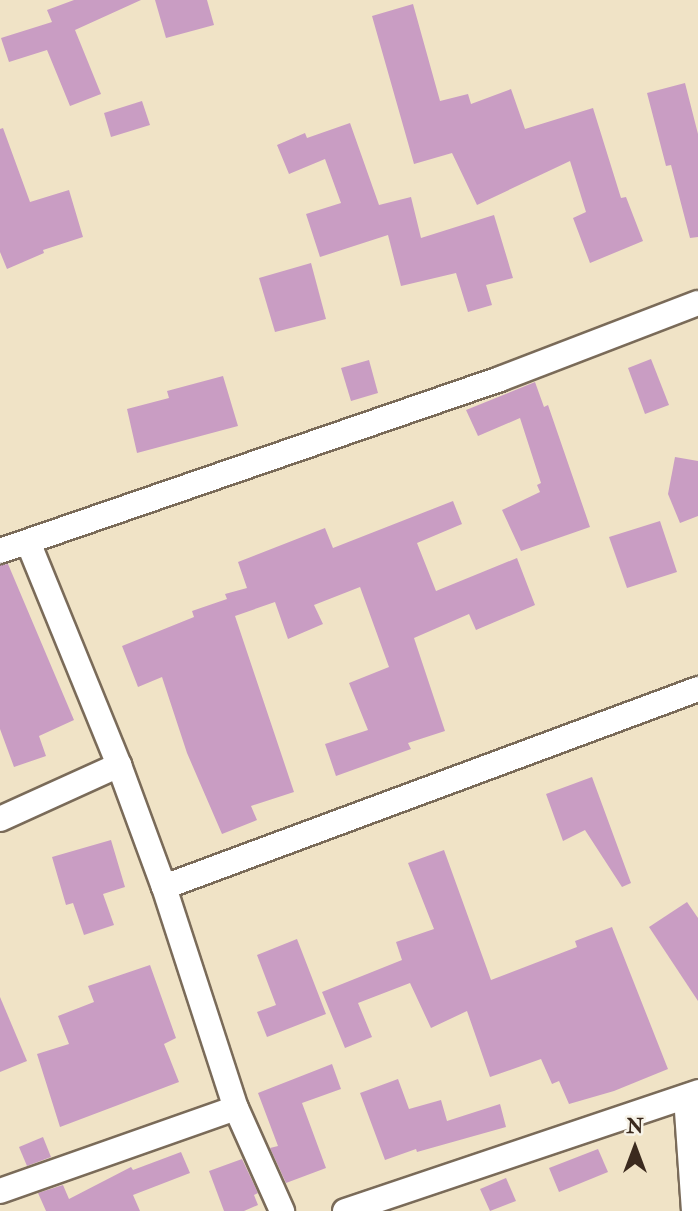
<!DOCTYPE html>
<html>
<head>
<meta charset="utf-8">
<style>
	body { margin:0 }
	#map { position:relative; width:698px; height:1211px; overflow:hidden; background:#f0e3c6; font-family:"IM FELL Double Pica",serif }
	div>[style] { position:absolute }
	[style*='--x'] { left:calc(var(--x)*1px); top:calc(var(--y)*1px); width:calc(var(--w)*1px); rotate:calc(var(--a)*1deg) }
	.building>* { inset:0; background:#c99dc3 }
	.roads { filter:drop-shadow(2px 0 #7a6b59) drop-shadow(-2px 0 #7a6b59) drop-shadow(0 2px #7a6b59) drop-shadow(0 -2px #7a6b59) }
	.minor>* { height:24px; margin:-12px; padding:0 12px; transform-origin:12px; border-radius:12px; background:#fff }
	span { translate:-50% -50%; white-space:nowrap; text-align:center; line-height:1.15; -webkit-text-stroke:6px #f7f3e8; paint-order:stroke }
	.north { position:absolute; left:600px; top:1113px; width:70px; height:70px; -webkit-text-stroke:5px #f7f3e8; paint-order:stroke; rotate:0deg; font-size:19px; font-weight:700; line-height:28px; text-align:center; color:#3b2a1e }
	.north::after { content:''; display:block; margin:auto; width:24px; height:32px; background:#3b2a1e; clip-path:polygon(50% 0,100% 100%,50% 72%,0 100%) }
</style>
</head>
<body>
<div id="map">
	<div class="building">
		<div style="clip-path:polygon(74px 0,141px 0,75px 30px,101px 94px,70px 106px,47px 50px,9px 62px,1px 38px,52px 22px,47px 10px)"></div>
		<div style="clip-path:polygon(155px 0,207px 0,214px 25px,166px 38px)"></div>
		<div style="clip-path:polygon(413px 4px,440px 101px,468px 94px,471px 104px,511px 89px,525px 129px,593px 108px,621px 198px,626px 197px,643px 241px,590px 263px,573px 218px,586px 212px,570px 161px,477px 205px,452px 153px,414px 164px,372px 16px)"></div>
		<div style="clip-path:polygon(685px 83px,698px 134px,698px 237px,690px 238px,671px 165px,666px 166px,647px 93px)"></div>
		<div style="clip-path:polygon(142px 101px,150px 125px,111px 137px,104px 113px)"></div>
		<div style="clip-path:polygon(350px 123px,379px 205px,411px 197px,421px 238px,494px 215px,513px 278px,486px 285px,492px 305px,468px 312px,456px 273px,401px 286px,388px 235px,320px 257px,306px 214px,341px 203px,325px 159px,289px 174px,277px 145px,305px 133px,307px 138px)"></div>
		<div style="clip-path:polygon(3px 128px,30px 202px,69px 190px,83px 237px,43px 250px,44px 253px,7px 269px,0 252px,0 129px)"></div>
		<div style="clip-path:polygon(311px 263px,326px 319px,275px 332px,259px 278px)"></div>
		<div style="clip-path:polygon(651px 359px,669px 405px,645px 414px,628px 368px)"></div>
		<div style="clip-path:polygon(369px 360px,378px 393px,351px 401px,341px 368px)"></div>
		<div style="clip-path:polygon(223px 376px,238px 426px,137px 453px,127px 409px,169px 398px,167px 391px)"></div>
		<div style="clip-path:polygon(535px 382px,544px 407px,548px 405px,590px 527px,521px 551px,502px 510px,540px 492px,537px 485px,541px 483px,520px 418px,478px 436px,466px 410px)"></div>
		<div style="clip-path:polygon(675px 457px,698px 461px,698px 516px,680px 523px,668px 494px)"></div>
		<div style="clip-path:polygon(453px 501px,462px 524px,417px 543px,436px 591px,517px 558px,535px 605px,476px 630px,469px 614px,414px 638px,445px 731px,408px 743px,411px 749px,336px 776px,325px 744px,368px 730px,349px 683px,389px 667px,360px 587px,314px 605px,323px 624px,288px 639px,275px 602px,235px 616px,294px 792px,251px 806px,257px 820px,222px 834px,187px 753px,162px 677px,138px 687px,122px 646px,194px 617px,192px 611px,227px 599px,225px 594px,247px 588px,238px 562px,325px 528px,333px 548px)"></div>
		<div style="clip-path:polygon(660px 521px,677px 572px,627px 588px,609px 537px)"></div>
		<div style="clip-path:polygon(8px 564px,74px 720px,39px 736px,46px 756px,14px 767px,0 729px,0 565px)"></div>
		<div style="clip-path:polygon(592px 777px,631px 883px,622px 887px,585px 830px,563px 841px,546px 794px)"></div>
		<div style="clip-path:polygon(111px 840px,125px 887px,103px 894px,114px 925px,84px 935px,73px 903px,66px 905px,52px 857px)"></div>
		<div style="clip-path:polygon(444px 850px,491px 980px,577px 947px,575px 941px,612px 927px,668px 1069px,614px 1091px,569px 1104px,559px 1081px,552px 1084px,541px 1059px,490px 1077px,467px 1011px,431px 1028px,410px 983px,358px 1003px,372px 1037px,345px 1048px,322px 992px,402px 960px,396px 942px,434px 929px,408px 863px)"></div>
		<div style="clip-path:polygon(687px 902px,698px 918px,698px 1001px,649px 927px)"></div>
		<div style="clip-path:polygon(297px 939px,326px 1014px,267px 1037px,257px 1012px,276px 1005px,257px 955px)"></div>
		<div style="clip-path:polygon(150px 965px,176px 1038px,164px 1044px,179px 1082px,60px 1127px,37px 1054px,69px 1044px,58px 1016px,94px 1002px,88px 986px)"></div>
		<div style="clip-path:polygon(0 997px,27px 1061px,0 1072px)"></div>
		<div style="clip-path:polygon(332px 1064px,341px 1089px,302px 1103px,326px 1168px,286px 1183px,270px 1148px,278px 1146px,258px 1093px)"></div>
		<div style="clip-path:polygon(398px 1079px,409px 1109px,441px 1100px,447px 1121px,500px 1104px,506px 1127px,417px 1152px,416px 1149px,385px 1160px,360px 1093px)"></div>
		<div style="clip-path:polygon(43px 1137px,51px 1157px,27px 1166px,19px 1147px)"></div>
		<div style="clip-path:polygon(598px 1149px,608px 1172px,559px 1192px,549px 1168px)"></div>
		<div style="clip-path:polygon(181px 1152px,190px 1173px,133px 1195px,140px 1211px,46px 1211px,38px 1193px,63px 1185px,69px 1199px,131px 1167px,133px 1170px)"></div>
		<div style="clip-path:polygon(242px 1159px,258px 1193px,254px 1195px,258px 1205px,244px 1211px,224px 1211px,209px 1171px)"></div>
		<div style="clip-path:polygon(506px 1178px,516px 1201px,490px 1211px,480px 1189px)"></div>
	</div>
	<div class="roads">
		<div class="minor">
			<div style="--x:28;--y:542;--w:241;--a:67.8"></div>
			<div style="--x:119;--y:765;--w:130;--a:69.8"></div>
			<div style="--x:164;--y:887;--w:232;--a:72"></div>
			<div style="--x:236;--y:1108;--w:113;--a:65.9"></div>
			<div style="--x:0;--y:551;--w:529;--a:-18.98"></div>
			<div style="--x:500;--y:379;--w:212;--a:-21"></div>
			<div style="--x:0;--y:819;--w:131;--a:-24.4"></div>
			<div style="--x:164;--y:887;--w:570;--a:-20.34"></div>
			<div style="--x:686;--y:1097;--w:114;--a:86"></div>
			<div style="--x:0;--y:1191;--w:250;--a:-19.4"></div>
			<div style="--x:345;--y:1211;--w:373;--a:-18.6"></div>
		</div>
	</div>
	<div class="north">N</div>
</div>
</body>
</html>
